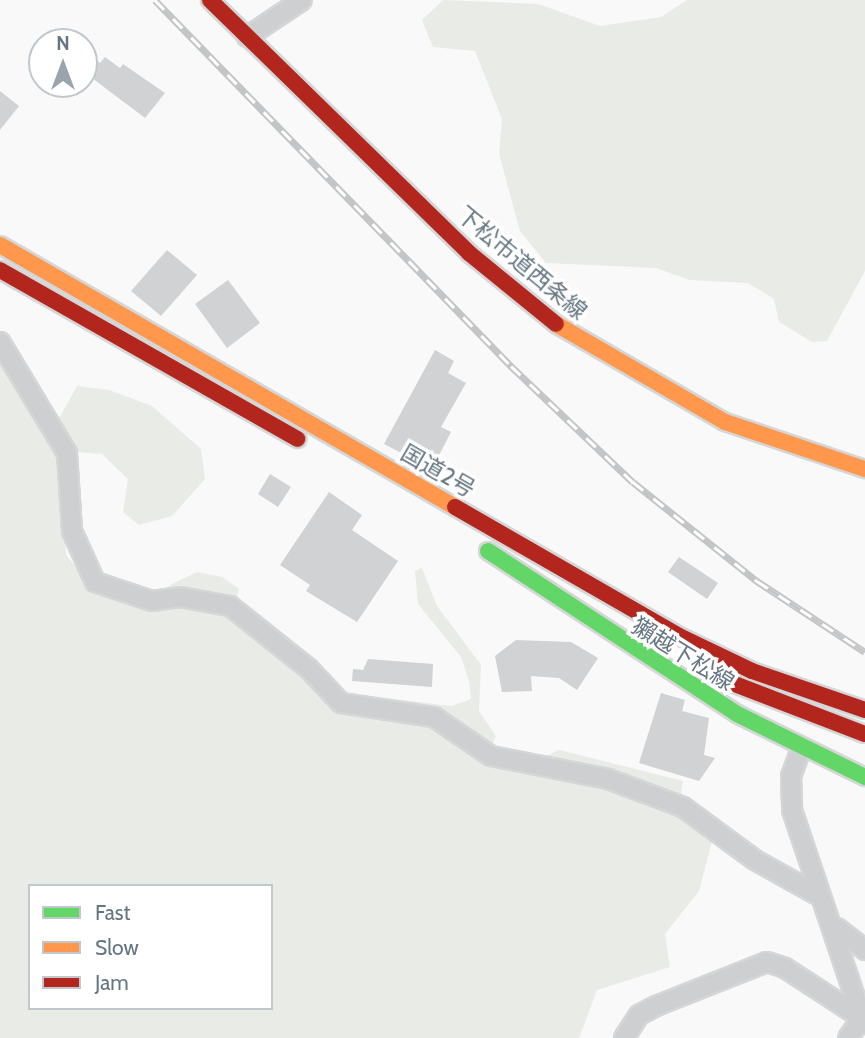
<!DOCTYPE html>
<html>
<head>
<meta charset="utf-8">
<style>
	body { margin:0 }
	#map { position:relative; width:865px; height:1038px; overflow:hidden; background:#f9f9f9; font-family:Cabin,"Noto Sans JP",sans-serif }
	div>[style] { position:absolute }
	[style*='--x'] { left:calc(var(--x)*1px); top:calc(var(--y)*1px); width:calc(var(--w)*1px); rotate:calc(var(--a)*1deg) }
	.green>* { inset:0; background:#e8ebe6 }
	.building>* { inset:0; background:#d0d2d3 }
	.roads { filter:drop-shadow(2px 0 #d5d6d7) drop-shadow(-2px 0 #d5d6d7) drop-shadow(0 2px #d5d6d7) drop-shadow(0 -2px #d5d6d7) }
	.street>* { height:18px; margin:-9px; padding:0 9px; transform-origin:9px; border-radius:9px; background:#cecfd0 }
	.fast>* { height:16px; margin:-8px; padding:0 8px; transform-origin:8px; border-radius:8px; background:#63d668 }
	.slow>* { height:16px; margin:-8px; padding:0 8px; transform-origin:8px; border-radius:8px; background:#ff974d }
	.jam>* { height:16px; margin:-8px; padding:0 8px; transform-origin:8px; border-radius:8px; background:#b3261e }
	.rail>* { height:7px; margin-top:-3.5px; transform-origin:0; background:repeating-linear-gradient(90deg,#fff 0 13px,#c3c5c6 0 26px); box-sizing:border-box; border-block:2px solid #c3c5c6 }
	span { translate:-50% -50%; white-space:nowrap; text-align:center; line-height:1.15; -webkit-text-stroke:7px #fff; paint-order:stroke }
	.street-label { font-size:23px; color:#657683 }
	.legend { position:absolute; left:28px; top:884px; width:245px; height:126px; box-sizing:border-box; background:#fff; border:2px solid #c1c8cd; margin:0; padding:9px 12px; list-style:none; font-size:21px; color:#657683 }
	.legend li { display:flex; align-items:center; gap:14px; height:35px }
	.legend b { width:35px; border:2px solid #c1c8cd }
	.north { position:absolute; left:28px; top:28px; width:70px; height:70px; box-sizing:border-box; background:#fff; border:2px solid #c1c8cd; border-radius:50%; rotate:0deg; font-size:19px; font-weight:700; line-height:28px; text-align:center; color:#657683 }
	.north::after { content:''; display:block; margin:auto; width:24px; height:32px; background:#99a4ac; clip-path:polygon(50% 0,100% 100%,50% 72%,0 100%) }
</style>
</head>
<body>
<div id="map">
	<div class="green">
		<div style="clip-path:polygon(443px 0,538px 4px,600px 26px,661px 17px,687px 0,865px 0,865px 271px,827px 341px,812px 342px,779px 322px,774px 299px,748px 283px,690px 280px,656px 268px,546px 263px,520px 231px,499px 154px,502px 119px,475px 51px,433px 47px,422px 20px)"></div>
		<div style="clip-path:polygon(evenodd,0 355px,39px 415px,60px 417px,77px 386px,109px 390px,152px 406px,201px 449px,205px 479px,172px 516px,139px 525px,123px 512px,128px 479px,102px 454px,77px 452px,62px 464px,66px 555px,94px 589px,124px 604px,152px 606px,170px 585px,197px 572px,222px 577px,239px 589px,233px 618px,288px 658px,309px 654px,347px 693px,451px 706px,471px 699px,469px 681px,461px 657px,418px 604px,415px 571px,422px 568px,437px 606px,481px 665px,479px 711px,496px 736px,487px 758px,525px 766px,559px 750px,683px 781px,678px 813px,713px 837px,699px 891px,665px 934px,670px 967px,597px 990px,579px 1038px,0 1038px,0 355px,30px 886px,271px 886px,271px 1008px,30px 1008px,30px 886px)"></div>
	</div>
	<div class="building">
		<div style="clip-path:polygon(84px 51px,100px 63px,105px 57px,120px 68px,123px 64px,165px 93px,145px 118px,84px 72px)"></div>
		<div style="clip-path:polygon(0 91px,19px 106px,0 130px)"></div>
		<div style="clip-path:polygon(167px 250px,197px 275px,161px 316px,131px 291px)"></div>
		<div style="clip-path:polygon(228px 280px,260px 323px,227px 348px,195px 304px)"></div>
		<div style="clip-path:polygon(435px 350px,454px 361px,448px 373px,466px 383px,441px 427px,451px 432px,432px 469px,384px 444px)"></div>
		<div style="clip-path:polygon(270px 474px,291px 487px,278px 507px,258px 494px)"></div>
		<div style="clip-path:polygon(329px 492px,362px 515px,352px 530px,398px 561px,357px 622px,306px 591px,310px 585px,280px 565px)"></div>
		<div style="clip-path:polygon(679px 557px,718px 583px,707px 599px,668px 572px)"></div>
		<div style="clip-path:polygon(516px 640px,571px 642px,598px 658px,577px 690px,559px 678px,531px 676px,532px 691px,502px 692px,495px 656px)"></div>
		<div style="clip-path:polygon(368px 659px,433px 664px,432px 687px,352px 681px,353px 669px,363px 670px)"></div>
		<div style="clip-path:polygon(661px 693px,685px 700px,682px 711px,709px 718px,704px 755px,715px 758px,699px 781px,639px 763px)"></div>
	</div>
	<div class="roads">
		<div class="street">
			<div style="--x:247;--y:37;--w:66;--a:-33.9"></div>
			<div style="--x:0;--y:342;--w:130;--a:58.9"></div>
			<div style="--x:67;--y:453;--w:78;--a:86.3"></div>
			<div style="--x:72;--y:531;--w:56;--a:65.7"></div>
			<div style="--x:95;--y:582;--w:60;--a:18.4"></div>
			<div style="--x:152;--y:601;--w:28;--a:-8"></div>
			<div style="--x:180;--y:597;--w:51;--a:10.2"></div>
			<div style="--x:230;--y:606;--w:100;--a:38.5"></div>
			<div style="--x:308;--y:668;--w:48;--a:46.7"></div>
			<div style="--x:341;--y:703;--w:94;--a:8.6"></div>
			<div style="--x:434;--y:717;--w:69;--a:34.4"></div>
			<div style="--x:491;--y:756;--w:119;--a:11.1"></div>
			<div style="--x:608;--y:779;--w:80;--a:20.5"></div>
			<div style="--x:683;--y:807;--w:89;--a:36.4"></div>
			<div style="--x:755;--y:860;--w:70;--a:29.1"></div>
			<div style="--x:801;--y:749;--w:29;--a:110"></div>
			<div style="--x:791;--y:776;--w:34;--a:88"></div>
			<div style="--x:792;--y:810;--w:226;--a:71.4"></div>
			<div style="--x:837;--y:928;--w:36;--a:38"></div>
			<div style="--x:624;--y:1038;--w:27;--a:-57"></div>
			<div style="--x:639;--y:1015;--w:19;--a:-28"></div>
			<div style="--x:656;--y:1006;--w:119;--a:-21.6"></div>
			<div style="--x:767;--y:962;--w:19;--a:18"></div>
			<div style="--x:785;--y:968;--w:92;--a:33"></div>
			<div style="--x:862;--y:1018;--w:24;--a:125"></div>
		</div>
		<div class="fast">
			<div style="--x:488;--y:551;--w:298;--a:33.2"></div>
			<div style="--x:737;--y:714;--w:143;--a:26.2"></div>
		</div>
		<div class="slow">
			<div style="--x:0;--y:245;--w:525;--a:29.93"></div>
			<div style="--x:556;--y:324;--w:195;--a:30.1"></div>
			<div style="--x:725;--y:422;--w:148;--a:18.6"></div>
		</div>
		<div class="jam">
			<div style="--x:210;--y:0;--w:362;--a:44.3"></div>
			<div style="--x:469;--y:253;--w:112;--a:39.2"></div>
			<div style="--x:0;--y:270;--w:342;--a:29.6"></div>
			<div style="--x:455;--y:507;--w:258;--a:29.9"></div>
			<div style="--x:679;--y:636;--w:81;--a:25.6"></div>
			<div style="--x:752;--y:671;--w:120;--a:19"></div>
			<div style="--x:706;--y:673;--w:170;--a:21"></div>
		</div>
	</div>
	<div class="rail">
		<div style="--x:155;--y:0;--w:511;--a:45.79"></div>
		<div style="--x:511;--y:366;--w:168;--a:43.6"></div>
		<div style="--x:633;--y:482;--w:159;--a:38.6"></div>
		<div style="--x:757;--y:581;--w:129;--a:33.3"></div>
	</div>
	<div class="street-label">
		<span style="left:522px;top:263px;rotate:40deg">下松市道西条線</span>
		<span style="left:438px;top:471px;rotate:30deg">国道2号</span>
		<span style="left:683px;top:654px;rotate:32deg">獺越下松線</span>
	</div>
	<ul class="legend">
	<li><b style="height:9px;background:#63d668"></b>Fast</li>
	<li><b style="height:9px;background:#ff974d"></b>Slow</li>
	<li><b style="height:9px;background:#b3261e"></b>Jam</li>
	</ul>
	<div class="north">N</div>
</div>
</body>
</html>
